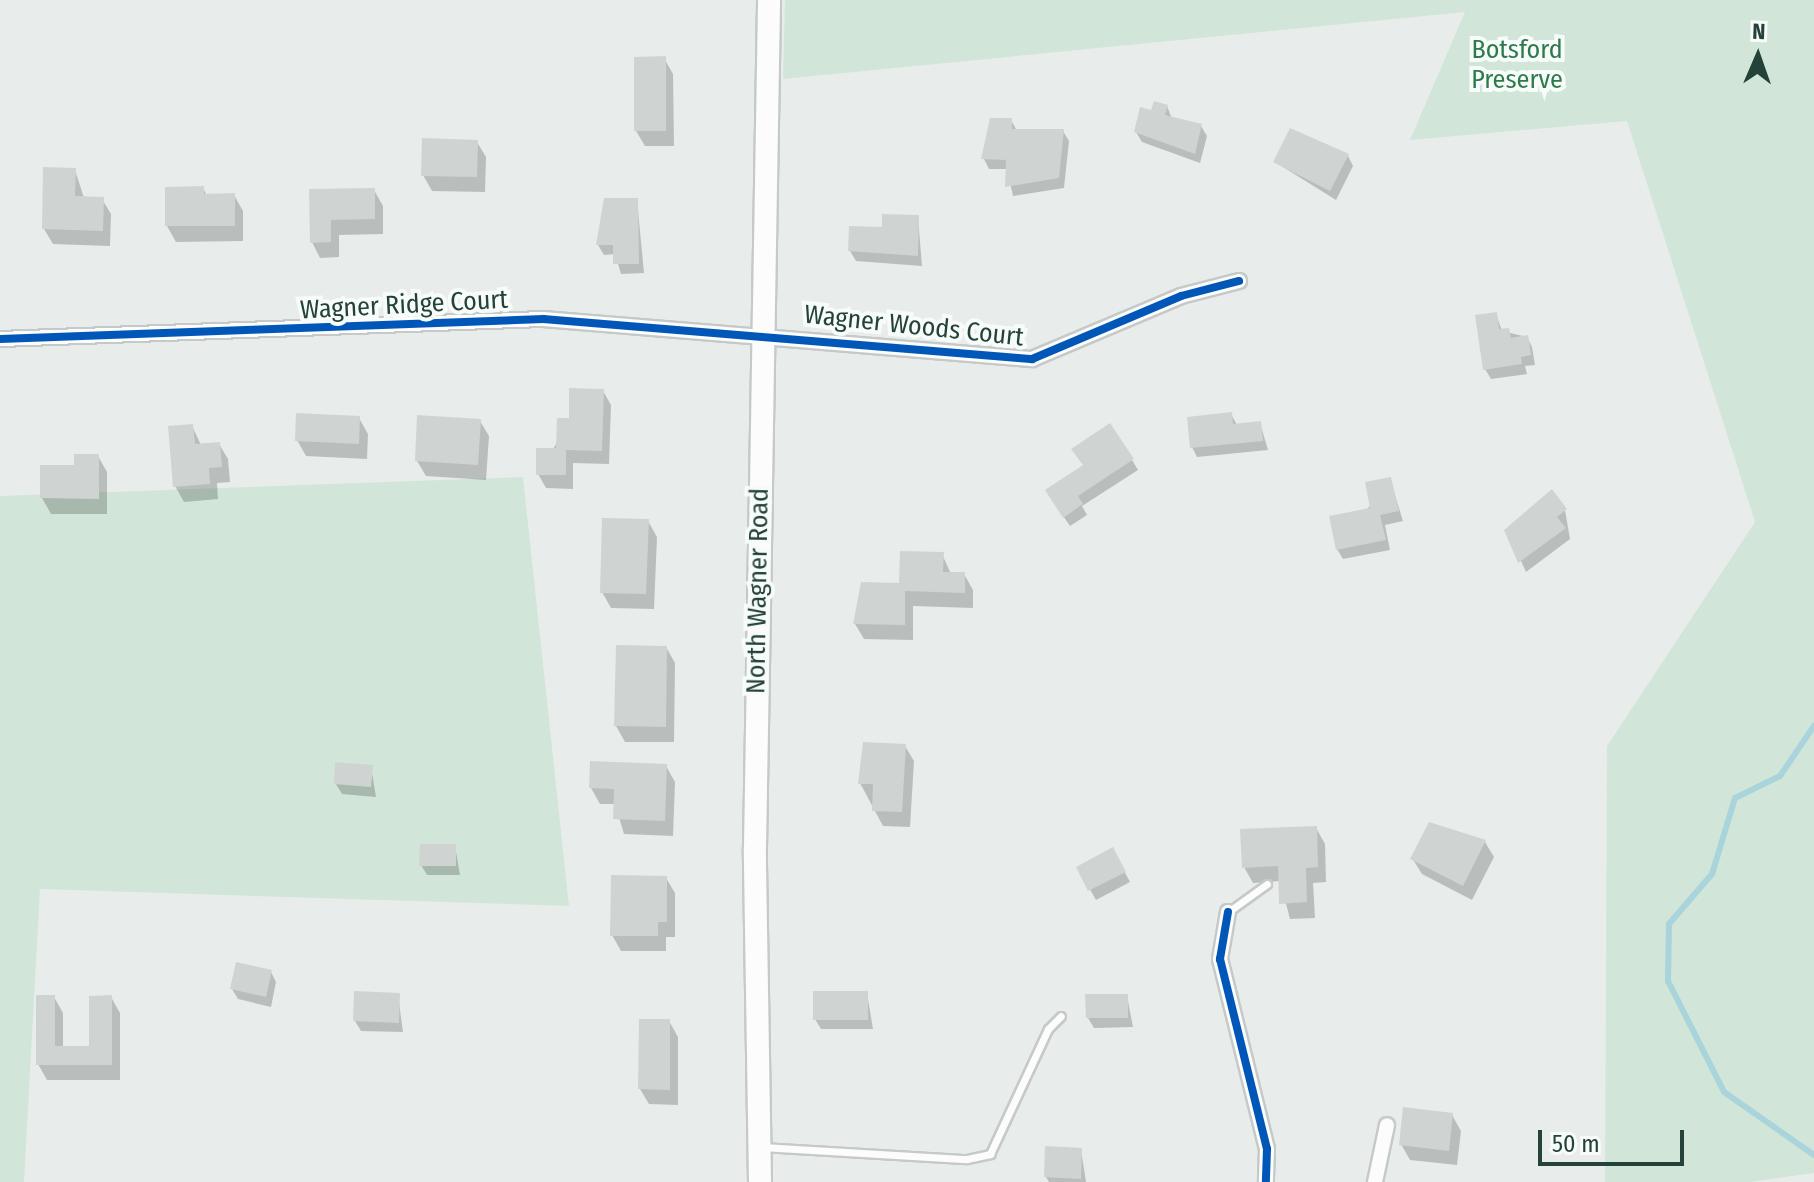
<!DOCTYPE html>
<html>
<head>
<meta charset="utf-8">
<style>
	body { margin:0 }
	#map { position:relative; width:1814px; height:1182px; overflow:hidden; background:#e8edeb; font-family:"Fira Sans Condensed",sans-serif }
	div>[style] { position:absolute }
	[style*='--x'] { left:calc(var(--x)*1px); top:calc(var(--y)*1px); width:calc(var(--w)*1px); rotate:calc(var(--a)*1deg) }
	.green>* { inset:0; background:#d1e6d8 }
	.shadow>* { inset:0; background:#0003 }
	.stream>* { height:6px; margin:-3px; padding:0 3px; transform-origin:3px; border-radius:3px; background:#a9d4db }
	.building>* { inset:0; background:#cfd4d2 }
	.roads { filter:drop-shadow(2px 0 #c5cac8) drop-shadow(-2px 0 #c5cac8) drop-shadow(0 2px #c5cac8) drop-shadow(0 -2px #c5cac8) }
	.lane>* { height:7px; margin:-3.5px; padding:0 3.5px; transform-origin:3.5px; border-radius:3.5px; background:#fcfcfc }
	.street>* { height:14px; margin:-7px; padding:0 7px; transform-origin:7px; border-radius:7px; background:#fcfcfc }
	.secondary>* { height:22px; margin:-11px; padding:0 11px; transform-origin:11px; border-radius:11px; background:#fcfcfc }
	.cycleway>* { height:8px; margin:-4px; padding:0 4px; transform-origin:4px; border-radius:4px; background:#0057b8 }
	span { translate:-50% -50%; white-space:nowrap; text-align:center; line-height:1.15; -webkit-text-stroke:8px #f7fbf9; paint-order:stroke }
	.park-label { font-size:26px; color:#2d7a4b }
	.street-label { font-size:26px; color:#24423a }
	.north { position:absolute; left:1718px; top:16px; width:80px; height:80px; -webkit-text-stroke:6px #f7fbf9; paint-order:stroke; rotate:2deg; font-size:22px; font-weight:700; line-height:32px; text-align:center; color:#24423a }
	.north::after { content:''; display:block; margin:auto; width:28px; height:36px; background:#24423a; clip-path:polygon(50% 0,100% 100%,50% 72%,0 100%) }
	.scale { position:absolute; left:1538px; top:1130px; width:146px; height:36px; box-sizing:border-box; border:4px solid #24423a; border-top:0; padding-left:10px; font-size:24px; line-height:28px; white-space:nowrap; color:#24423a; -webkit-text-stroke:6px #f7fbf9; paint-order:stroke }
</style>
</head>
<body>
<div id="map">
	<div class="green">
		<div style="clip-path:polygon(785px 0,1814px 0,1814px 1173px,1750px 1182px,1605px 1182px,1607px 746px,1755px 522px,1627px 121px,1410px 140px,1465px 12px,783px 79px)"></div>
		<div style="clip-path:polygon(523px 477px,569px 906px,40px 889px,24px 1182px,0 1182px,0 496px)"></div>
	</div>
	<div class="shadow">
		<div style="clip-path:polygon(664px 58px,673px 74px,674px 146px,645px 146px,636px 131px)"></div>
		<div style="clip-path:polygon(1167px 106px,1172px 119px,1201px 126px,1207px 136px,1200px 163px,1142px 142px,1136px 132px)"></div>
		<div style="clip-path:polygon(1011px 120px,1017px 131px,1063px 131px,1069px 141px,1064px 188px,1013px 196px,1007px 169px,989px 169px,984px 159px)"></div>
		<div style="clip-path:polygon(477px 142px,486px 157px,485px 192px,432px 191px,423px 175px)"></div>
		<div style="clip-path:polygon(1348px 156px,1353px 166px,1336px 200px,1275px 162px)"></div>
		<div style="clip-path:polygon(75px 170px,84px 198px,102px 199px,111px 214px,110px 246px,53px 244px,44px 229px)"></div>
		<div style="clip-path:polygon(203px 188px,207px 196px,234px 195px,243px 211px,243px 241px,176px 242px,167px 226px)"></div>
		<div style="clip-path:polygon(374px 190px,383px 206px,383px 234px,339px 235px,339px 257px,320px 258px,312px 242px,311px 191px)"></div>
		<div style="clip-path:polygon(637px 200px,644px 273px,621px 274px,615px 254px,604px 255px,598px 245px)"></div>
		<div style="clip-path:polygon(918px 217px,922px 266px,856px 261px,850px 251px)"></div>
		<div style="clip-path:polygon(1496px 314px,1502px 331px,1527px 337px,1532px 347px,1535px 365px,1525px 366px,1527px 374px,1491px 379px,1485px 369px)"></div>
		<div style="clip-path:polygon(603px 391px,611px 405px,609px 464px,573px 463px,573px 489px,546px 488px,538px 474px,570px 421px)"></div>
		<div style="clip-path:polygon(1231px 414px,1237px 425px,1260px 423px,1268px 450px,1197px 457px,1192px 447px)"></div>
		<div style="clip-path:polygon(359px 418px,368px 434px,367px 459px,306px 456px,297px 440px)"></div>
		<div style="clip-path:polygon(480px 421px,489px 436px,486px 480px,426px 476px,417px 461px)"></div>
		<div style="clip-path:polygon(192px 426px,201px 445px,219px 444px,228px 459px,230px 482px,217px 483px,218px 499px,184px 502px,175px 486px)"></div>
		<div style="clip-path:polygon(98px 456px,107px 472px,107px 514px,51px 514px,42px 498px)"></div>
		<div style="clip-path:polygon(1132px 460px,1138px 470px,1082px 506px,1087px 515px,1070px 526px,1053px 501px)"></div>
		<div style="clip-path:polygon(1390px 479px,1403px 521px,1385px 525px,1390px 550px,1343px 559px,1337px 549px)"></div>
		<div style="clip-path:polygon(1565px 510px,1570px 539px,1526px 572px,1507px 530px)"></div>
		<div style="clip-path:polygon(648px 521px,657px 537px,654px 609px,611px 608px,602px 592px)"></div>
		<div style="clip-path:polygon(942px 554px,951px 574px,964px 574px,973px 590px,973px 608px,913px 606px,913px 640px,864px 639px,855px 624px)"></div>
		<div style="clip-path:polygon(666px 647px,675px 663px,674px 742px,625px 742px,616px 726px)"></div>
		<div style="clip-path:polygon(905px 746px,914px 761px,910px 827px,883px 826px,860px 783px)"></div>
		<div style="clip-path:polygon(666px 766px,675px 782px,673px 836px,624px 834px,615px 804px,600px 804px,591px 788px)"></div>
		<div style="clip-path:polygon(371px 767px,376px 797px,342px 794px,336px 784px)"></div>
		<div style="clip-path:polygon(1316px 828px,1325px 844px,1326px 882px,1313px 883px,1315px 918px,1290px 919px,1280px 881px,1253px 883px,1244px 867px)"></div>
		<div style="clip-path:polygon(1485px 842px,1494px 857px,1472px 900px,1422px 874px,1412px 858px)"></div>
		<div style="clip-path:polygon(455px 846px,460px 875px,427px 875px,421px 865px)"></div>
		<div style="clip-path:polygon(1113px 850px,1130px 882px,1096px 900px,1078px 868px)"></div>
		<div style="clip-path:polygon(666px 878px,675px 893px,675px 937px,666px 937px,666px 951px,621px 951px,612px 935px)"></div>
		<div style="clip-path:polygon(271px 972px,276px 982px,271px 1007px,238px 999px,232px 989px)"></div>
		<div style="clip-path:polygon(867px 993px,873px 1029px,821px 1029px,815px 1019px)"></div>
		<div style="clip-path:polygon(398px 995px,403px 1032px,361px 1031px,355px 1021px)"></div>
		<div style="clip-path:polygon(1127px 996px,1133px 1027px,1094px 1028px,1088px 1018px)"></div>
		<div style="clip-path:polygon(54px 997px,63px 1013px,63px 1048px,91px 1048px,111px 997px,120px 1013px,120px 1080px,47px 1080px,38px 1064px)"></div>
		<div style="clip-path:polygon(669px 1021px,678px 1037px,678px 1105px,649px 1104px,640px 1089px)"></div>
		<div style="clip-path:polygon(1452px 1115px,1461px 1131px,1457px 1165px,1410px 1160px,1401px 1144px)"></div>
		<div style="clip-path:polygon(1081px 1150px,1086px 1182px,1049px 1182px,1046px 1177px)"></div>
	</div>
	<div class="stream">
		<div style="--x:1814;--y:726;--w:60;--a:124.2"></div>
		<div style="--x:1780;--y:776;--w:50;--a:153.9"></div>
		<div style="--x:1735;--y:798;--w:79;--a:106.8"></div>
		<div style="--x:1712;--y:874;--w:66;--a:130.7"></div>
		<div style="--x:1669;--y:924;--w:57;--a:91"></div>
		<div style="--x:1668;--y:981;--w:124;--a:63.2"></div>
		<div style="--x:1724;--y:1092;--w:110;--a:35"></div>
	</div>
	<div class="building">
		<div style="clip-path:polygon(666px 56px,666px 131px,634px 131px,634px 57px)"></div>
		<div style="clip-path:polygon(1154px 101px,1168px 105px,1165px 115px,1202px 124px,1195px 154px,1134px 132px,1140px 107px,1151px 110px)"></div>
		<div style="clip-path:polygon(990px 118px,1012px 118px,1012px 129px,1064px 129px,1059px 178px,1005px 187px,1006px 160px,981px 159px)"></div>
		<div style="clip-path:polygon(1290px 128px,1349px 154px,1330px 191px,1273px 162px)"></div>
		<div style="clip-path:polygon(422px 138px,478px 140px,477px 177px,421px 176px)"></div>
		<div style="clip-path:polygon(43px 167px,76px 168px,75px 196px,104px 197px,103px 231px,42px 229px)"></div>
		<div style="clip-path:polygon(204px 186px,204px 194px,235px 193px,235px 226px,165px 226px,165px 187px)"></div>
		<div style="clip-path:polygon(375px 188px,375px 219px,331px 220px,331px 242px,310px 243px,309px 189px)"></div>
		<div style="clip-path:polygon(604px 198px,638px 198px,639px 264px,613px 264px,613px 245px,596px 245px)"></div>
		<div style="clip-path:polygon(882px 214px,919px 215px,918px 256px,848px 251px,849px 226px,882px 227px)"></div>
		<div style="clip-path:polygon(1497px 312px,1499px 329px,1509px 328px,1511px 338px,1528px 335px,1531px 355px,1521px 357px,1522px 364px,1483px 370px,1475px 315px)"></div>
		<div style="clip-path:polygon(569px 388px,604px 389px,602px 451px,566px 450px,566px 475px,536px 475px,536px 448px,556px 448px,557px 418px,569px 418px)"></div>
		<div style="clip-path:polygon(1232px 412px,1233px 424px,1261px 421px,1263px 441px,1190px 448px,1187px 417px)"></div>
		<div style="clip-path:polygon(296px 413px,360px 416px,359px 444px,295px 441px)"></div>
		<div style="clip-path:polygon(417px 415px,481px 419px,478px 465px,415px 461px)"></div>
		<div style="clip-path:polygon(1110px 423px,1134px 459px,1078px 496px,1083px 504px,1063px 518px,1045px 490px,1083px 465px,1071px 449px)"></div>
		<div style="clip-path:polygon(193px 424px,195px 444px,220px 442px,222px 467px,209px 468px,210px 484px,173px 487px,168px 426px)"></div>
		<div style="clip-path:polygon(74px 454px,99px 454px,99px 499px,40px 498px,40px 465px,74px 465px)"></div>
		<div style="clip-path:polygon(1391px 477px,1399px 511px,1380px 515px,1386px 540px,1336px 550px,1329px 516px,1370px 508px,1365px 482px)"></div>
		<div style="clip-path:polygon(1552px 489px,1567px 509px,1557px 517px,1566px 528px,1518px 563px,1504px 530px)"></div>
		<div style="clip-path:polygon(602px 518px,649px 519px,646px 594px,600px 593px)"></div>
		<div style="clip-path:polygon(900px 551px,944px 552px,943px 572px,965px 572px,965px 593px,905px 591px,905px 625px,853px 624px,861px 582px,899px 583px)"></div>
		<div style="clip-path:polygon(616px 645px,667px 646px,666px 727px,614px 726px)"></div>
		<div style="clip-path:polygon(863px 742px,906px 744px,902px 812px,872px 811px,873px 784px,858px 784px)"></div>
		<div style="clip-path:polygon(590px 761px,667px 764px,665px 821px,613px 819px,614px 789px,589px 788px)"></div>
		<div style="clip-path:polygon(335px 762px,373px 765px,371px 787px,334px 784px)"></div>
		<div style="clip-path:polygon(1429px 822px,1486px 840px,1463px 886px,1410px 859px)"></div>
		<div style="clip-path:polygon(1317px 826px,1318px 867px,1306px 868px,1307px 902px,1279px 904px,1278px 866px,1242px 868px,1240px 829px)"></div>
		<div style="clip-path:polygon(420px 844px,456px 844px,456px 866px,419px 866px)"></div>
		<div style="clip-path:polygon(1113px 847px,1126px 872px,1088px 891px,1076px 867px)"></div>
		<div style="clip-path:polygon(611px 875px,667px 876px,667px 922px,658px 922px,658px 936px,610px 936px)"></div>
		<div style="clip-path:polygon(236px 962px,272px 970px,266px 997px,230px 989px)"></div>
		<div style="clip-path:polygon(354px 991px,400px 993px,399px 1023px,353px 1021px)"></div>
		<div style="clip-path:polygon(813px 991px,868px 991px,868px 1020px,813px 1020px)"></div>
		<div style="clip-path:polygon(1085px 994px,1128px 994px,1128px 1018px,1086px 1018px)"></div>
		<div style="clip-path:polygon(36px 995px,55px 995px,55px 1046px,89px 1046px,89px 996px,112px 995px,112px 1065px,36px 1065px)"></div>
		<div style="clip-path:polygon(639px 1019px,670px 1019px,670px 1090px,638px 1089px)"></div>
		<div style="clip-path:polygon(1403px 1107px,1453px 1113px,1449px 1151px,1399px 1145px)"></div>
		<div style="clip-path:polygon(1045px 1146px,1082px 1148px,1081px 1179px,1044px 1177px)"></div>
	</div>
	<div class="roads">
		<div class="lane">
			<div style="--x:1228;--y:912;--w:48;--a:-35.7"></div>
			<div style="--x:762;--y:1147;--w:205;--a:3.4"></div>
			<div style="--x:967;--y:1159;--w:24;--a:-12"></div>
			<div style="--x:990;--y:1154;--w:138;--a:-65.1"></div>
			<div style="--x:1048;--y:1029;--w:18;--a:-45"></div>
		</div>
		<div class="street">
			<div style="--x:0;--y:339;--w:544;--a:-2.11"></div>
			<div style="--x:544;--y:319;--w:490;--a:4.7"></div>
			<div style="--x:1032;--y:359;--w:162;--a:-22.9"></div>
			<div style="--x:1181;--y:296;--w:60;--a:-14.5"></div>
			<div style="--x:1228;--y:912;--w:48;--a:99.7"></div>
			<div style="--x:1220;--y:959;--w:196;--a:76.1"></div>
			<div style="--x:1267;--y:1149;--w:33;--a:92"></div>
			<div style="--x:1375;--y:1182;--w:58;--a:-78.1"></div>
		</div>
		<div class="secondary">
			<div style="--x:760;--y:1182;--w:334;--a:-90.9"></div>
			<div style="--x:755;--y:848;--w:848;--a:-89.05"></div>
		</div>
	</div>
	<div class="cycleway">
		<div style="--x:0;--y:339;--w:544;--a:-2.11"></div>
		<div style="--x:544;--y:319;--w:490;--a:4.7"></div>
		<div style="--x:1032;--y:359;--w:162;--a:-22.9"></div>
		<div style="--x:1181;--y:296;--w:60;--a:-14.5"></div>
		<div style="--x:1228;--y:912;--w:48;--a:99.7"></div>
		<div style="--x:1220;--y:959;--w:196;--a:76.1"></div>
		<div style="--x:1267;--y:1149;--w:33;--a:92"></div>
	</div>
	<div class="park-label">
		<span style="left:1517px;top:65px">Botsford<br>Preserve</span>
	</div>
	<div class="street-label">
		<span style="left:404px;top:305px;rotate:-3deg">Wagner Ridge Court</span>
		<span style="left:914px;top:326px;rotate:6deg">Wagner Woods Court</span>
		<span style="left:758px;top:591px;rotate:-89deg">North Wagner Road</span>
	</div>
	<div class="north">N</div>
	<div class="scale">50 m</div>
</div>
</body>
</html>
